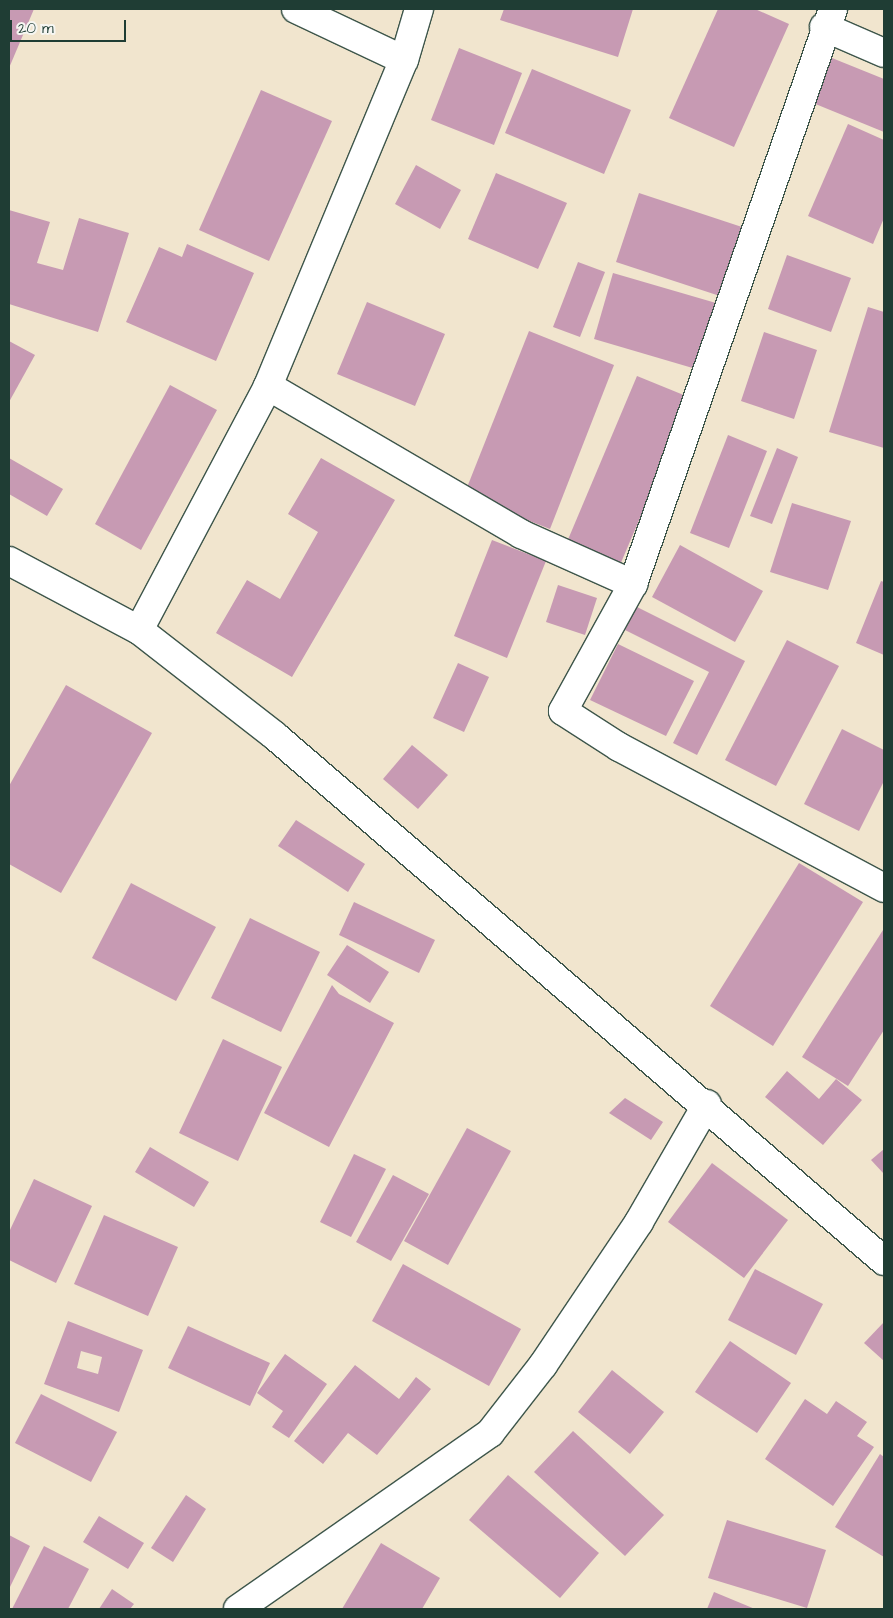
<!DOCTYPE html>
<html>
<head>
<meta charset="utf-8">
<style>
	body { margin:0 }
	#map { position:relative; width:893px; height:1618px; overflow:hidden; background:#f1e5ce; font-family:"Architects Daughter",sans-serif }
	div>[style] { position:absolute }
	[style*='--x'] { left:calc(var(--x)*1px); top:calc(var(--y)*1px); width:calc(var(--w)*1px); rotate:calc(var(--a)*1deg) }
	.building>* { inset:0; background:#c79ab3 }
	.roads { filter:drop-shadow(1px 0 #3e564b) drop-shadow(-1px 0 #3e564b) drop-shadow(0 1px #3e564b) drop-shadow(0 -1px #3e564b) }
	.minor>* { height:28px; margin:-14px; padding:0 14px; transform-origin:14px; border-radius:14px; background:#fff }
	span { translate:-50% -50%; white-space:nowrap; text-align:center; line-height:1.15; -webkit-text-stroke:5px #f6f6f2; paint-order:stroke }
	.frame { position:absolute; inset:0; border:10px solid #1f3d34; pointer-events:none }
	.scale { position:absolute; left:10px; top:20px; width:116px; height:22px; box-sizing:border-box; border:2px solid #1f3d34; border-top:0; padding-left:6px; font-size:15px; line-height:18px; white-space:nowrap; color:#1f3d34; -webkit-text-stroke:4px #f6f6f2; paint-order:stroke }
</style>
</head>
<body>
<div id="map">
	<div class="building">
		<div style="clip-path:polygon(9px 9px,34px 9px,9px 68px)"></div>
		<div style="clip-path:polygon(504px 9px,633px 9px,618px 57px,500px 20px)"></div>
		<div style="clip-path:polygon(718px 9px,755px 9px,789px 24px,734px 147px,669px 118px)"></div>
		<div style="clip-path:polygon(459px 48px,522px 73px,494px 145px,431px 120px)"></div>
		<div style="clip-path:polygon(832px 58px,884px 79px,884px 132px,813px 103px)"></div>
		<div style="clip-path:polygon(532px 69px,631px 110px,604px 174px,505px 133px)"></div>
		<div style="clip-path:polygon(261px 90px,332px 121px,269px 261px,199px 230px)"></div>
		<div style="clip-path:polygon(848px 124px,884px 140px,884px 218px,873px 244px,808px 216px)"></div>
		<div style="clip-path:polygon(416px 165px,461px 190px,440px 229px,395px 204px)"></div>
		<div style="clip-path:polygon(496px 173px,567px 203px,538px 269px,468px 239px)"></div>
		<div style="clip-path:polygon(639px 193px,748px 229px,726px 298px,616px 262px)"></div>
		<div style="clip-path:polygon(9px 210px,50px 222px,37px 263px,63px 270px,79px 218px,129px 233px,98px 332px,9px 304px)"></div>
		<div style="clip-path:polygon(187px 244px,254px 273px,216px 361px,126px 322px,159px 247px,182px 257px)"></div>
		<div style="clip-path:polygon(787px 255px,851px 278px,831px 332px,768px 309px)"></div>
		<div style="clip-path:polygon(578px 262px,605px 272px,580px 337px,553px 327px)"></div>
		<div style="clip-path:polygon(613px 273px,716px 303px,696px 369px,594px 339px)"></div>
		<div style="clip-path:polygon(367px 302px,445px 334px,415px 406px,337px 374px)"></div>
		<div style="clip-path:polygon(868px 307px,884px 312px,884px 448px,829px 432px)"></div>
		<div style="clip-path:polygon(529px 331px,614px 365px,550px 529px,464px 495px)"></div>
		<div style="clip-path:polygon(764px 332px,817px 350px,794px 419px,741px 401px)"></div>
		<div style="clip-path:polygon(9px 341px,35px 355px,9px 402px)"></div>
		<div style="clip-path:polygon(637px 376px,691px 398px,617px 572px,564px 549px)"></div>
		<div style="clip-path:polygon(170px 385px,217px 410px,141px 550px,95px 524px)"></div>
		<div style="clip-path:polygon(728px 435px,767px 451px,729px 548px,690px 533px)"></div>
		<div style="clip-path:polygon(777px 448px,798px 457px,772px 524px,750px 516px)"></div>
		<div style="clip-path:polygon(9px 458px,63px 489px,47px 516px,9px 494px)"></div>
		<div style="clip-path:polygon(321px 458px,395px 500px,292px 677px,216px 633px,247px 580px,280px 599px,318px 532px,288px 514px)"></div>
		<div style="clip-path:polygon(792px 503px,851px 521px,828px 590px,770px 572px)"></div>
		<div style="clip-path:polygon(492px 540px,546px 561px,507px 658px,454px 636px)"></div>
		<div style="clip-path:polygon(680px 545px,763px 591px,735px 642px,652px 597px)"></div>
		<div style="clip-path:polygon(881px 581px,884px 582px,884px 655px,856px 643px)"></div>
		<div style="clip-path:polygon(558px 585px,597px 598px,585px 635px,546px 622px)"></div>
		<div style="clip-path:polygon(637px 607px,745px 661px,697px 755px,673px 743px,709px 672px,625px 630px)"></div>
		<div style="clip-path:polygon(787px 640px,839px 666px,776px 786px,725px 760px)"></div>
		<div style="clip-path:polygon(618px 644px,694px 681px,666px 736px,590px 700px)"></div>
		<div style="clip-path:polygon(458px 663px,489px 677px,464px 732px,433px 718px)"></div>
		<div style="clip-path:polygon(66px 685px,152px 733px,61px 893px,9px 864px,9px 786px)"></div>
		<div style="clip-path:polygon(842px 729px,884px 750px,884px 781px,859px 831px,804px 804px)"></div>
		<div style="clip-path:polygon(412px 745px,448px 775px,418px 809px,383px 779px)"></div>
		<div style="clip-path:polygon(296px 820px,365px 864px,348px 892px,278px 846px)"></div>
		<div style="clip-path:polygon(799px 863px,863px 902px,773px 1046px,710px 1006px)"></div>
		<div style="clip-path:polygon(131px 883px,216px 927px,176px 1001px,92px 958px)"></div>
		<div style="clip-path:polygon(354px 902px,435px 940px,419px 973px,339px 935px)"></div>
		<div style="clip-path:polygon(250px 918px,320px 952px,281px 1032px,211px 998px)"></div>
		<div style="clip-path:polygon(883px 930px,884px 1030px,848px 1086px,802px 1057px)"></div>
		<div style="clip-path:polygon(347px 945px,389px 972px,370px 1003px,327px 975px)"></div>
		<div style="clip-path:polygon(332px 985px,339px 994px,394px 1023px,329px 1147px,264px 1113px)"></div>
		<div style="clip-path:polygon(223px 1039px,282px 1067px,238px 1161px,179px 1133px)"></div>
		<div style="clip-path:polygon(787px 1071px,819px 1099px,836px 1079px,862px 1100px,823px 1145px,765px 1097px)"></div>
		<div style="clip-path:polygon(625px 1098px,663px 1122px,651px 1140px,609px 1113px)"></div>
		<div style="clip-path:polygon(467px 1128px,511px 1151px,448px 1265px,404px 1241px)"></div>
		<div style="clip-path:polygon(150px 1147px,209px 1182px,194px 1207px,135px 1172px)"></div>
		<div style="clip-path:polygon(884px 1149px,884px 1174px,871px 1160px)"></div>
		<div style="clip-path:polygon(354px 1154px,386px 1169px,351px 1237px,320px 1222px)"></div>
		<div style="clip-path:polygon(712px 1163px,788px 1220px,744px 1278px,668px 1222px)"></div>
		<div style="clip-path:polygon(393px 1175px,429px 1194px,391px 1261px,356px 1242px)"></div>
		<div style="clip-path:polygon(34px 1179px,92px 1206px,56px 1283px,9px 1260px,9px 1232px)"></div>
		<div style="clip-path:polygon(104px 1215px,178px 1247px,148px 1316px,74px 1284px)"></div>
		<div style="clip-path:polygon(403px 1264px,521px 1329px,489px 1386px,372px 1321px)"></div>
		<div style="clip-path:polygon(755px 1269px,823px 1304px,796px 1355px,728px 1320px)"></div>
		<div style="clip-path:polygon(evenodd,68px 1321px,143px 1350px,119px 1412px,44px 1384px,68px 1321px,81px 1351px,102px 1357px,98px 1374px,77px 1368px,81px 1351px)"></div>
		<div style="clip-path:polygon(884px 1322px,884px 1361px,864px 1343px)"></div>
		<div style="clip-path:polygon(188px 1326px,270px 1363px,250px 1406px,168px 1368px)"></div>
		<div style="clip-path:polygon(730px 1341px,791px 1383px,757px 1433px,695px 1392px)"></div>
		<div style="clip-path:polygon(285px 1354px,327px 1384px,289px 1438px,272px 1427px,283px 1411px,257px 1393px)"></div>
		<div style="clip-path:polygon(355px 1365px,399px 1399px,416px 1377px,431px 1389px,377px 1455px,348px 1433px,323px 1464px,294px 1441px)"></div>
		<div style="clip-path:polygon(612px 1370px,664px 1412px,630px 1454px,578px 1412px)"></div>
		<div style="clip-path:polygon(41px 1394px,117px 1432px,91px 1482px,15px 1443px)"></div>
		<div style="clip-path:polygon(805px 1399px,827px 1414px,836px 1401px,867px 1422px,857px 1436px,874px 1447px,833px 1506px,765px 1459px)"></div>
		<div style="clip-path:polygon(573px 1431px,664px 1515px,625px 1556px,534px 1472px)"></div>
		<div style="clip-path:polygon(880px 1454px,884px 1457px,884px 1557px,835px 1527px)"></div>
		<div style="clip-path:polygon(508px 1475px,599px 1553px,560px 1598px,469px 1520px)"></div>
		<div style="clip-path:polygon(186px 1495px,206px 1509px,173px 1562px,151px 1548px)"></div>
		<div style="clip-path:polygon(99px 1516px,144px 1543px,128px 1569px,83px 1542px)"></div>
		<div style="clip-path:polygon(727px 1520px,826px 1550px,807px 1608px,708px 1578px)"></div>
		<div style="clip-path:polygon(9px 1535px,30px 1546px,9px 1589px)"></div>
		<div style="clip-path:polygon(381px 1543px,440px 1578px,422px 1609px,342px 1609px)"></div>
		<div style="clip-path:polygon(44px 1546px,89px 1569px,68px 1609px,12px 1609px)"></div>
		<div style="clip-path:polygon(112px 1589px,134px 1604px,130px 1609px,99px 1609px)"></div>
		<div style="clip-path:polygon(714px 1592px,755px 1609px,707px 1609px)"></div>
	</div>
	<div class="roads">
		<div class="minor">
			<div style="--x:296;--y:9;--w:119;--a:25.3"></div>
			<div style="--x:833;--y:9;--w:609;--a:109.18"></div>
			<div style="--x:633;--y:584;--w:145;--a:118.9"></div>
			<div style="--x:563;--y:711;--w:67;--a:32.7"></div>
			<div style="--x:619;--y:747;--w:300;--a:28"></div>
			<div style="--x:824;--y:27;--w:65;--a:23.4"></div>
			<div style="--x:268;--y:386;--w:293;--a:30.3"></div>
			<div style="--x:521;--y:534;--w:123;--a:24.1"></div>
			<div style="--x:9;--y:561;--w:147;--a:28"></div>
			<div style="--x:139;--y:630;--w:172;--a:37.9"></div>
			<div style="--x:275;--y:736;--w:804;--a:40.76"></div>
			<div style="--x:139;--y:630;--w:276;--a:-62.1"></div>
			<div style="--x:268;--y:386;--w:353;--a:-67.4"></div>
			<div style="--x:404;--y:60;--w:53;--a:-73.6"></div>
			<div style="--x:238;--y:1609;--w:307;--a:-34.9"></div>
			<div style="--x:490;--y:1433;--w:86;--a:-52.1"></div>
			<div style="--x:543;--y:1365;--w:172;--a:-56.1"></div>
			<div style="--x:639;--y:1222;--w:136;--a:-60"></div>
		</div>
	</div>
	<div class="frame"></div>
	<div class="scale">20 m</div>
</div>
</body>
</html>
